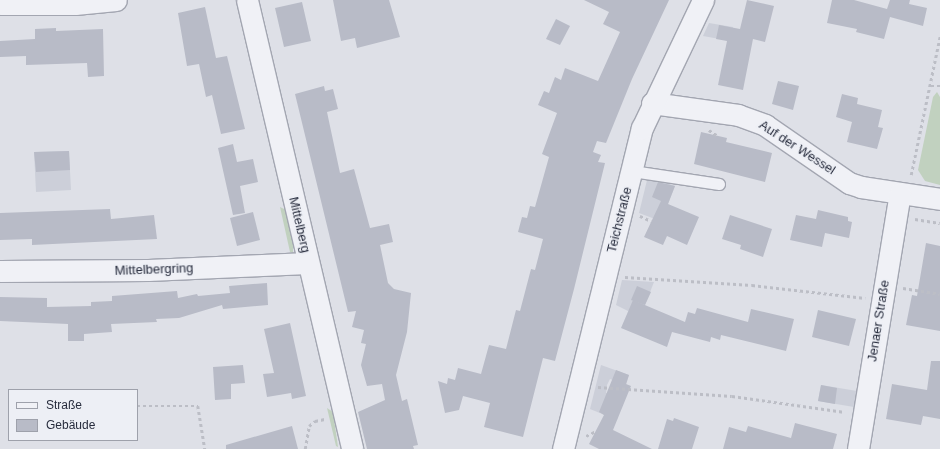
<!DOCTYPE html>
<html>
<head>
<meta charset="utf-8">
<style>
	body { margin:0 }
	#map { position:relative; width:940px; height:449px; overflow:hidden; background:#dee0e7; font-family:Arial,sans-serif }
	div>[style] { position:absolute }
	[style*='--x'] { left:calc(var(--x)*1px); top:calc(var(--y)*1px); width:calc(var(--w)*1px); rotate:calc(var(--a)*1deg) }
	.built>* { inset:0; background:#cccfd9 }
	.green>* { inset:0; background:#c1d1bf }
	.building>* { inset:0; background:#b8bbc7 }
	.path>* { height:2.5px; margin-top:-1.25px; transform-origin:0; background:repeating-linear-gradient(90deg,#bcbec6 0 3px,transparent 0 6px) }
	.roads { filter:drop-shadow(1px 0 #a3a6b1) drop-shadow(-1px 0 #a3a6b1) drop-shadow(0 1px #a3a6b1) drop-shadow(0 -1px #a3a6b1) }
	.lane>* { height:11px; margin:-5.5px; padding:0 5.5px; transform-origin:5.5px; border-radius:5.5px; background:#f0f1f6 }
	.street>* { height:21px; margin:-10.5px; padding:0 10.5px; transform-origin:10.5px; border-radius:10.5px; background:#f0f1f6 }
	span { translate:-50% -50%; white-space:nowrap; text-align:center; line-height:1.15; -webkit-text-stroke:3.5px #edeff5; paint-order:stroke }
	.street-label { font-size:13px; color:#272c3d }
	.legend { position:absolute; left:8px; top:389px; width:130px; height:52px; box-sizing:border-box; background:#edeff5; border:1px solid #9ea1ab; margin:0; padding:5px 7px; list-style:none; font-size:12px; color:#272c3d }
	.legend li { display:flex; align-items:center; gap:8px; height:20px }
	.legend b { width:20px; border:1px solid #9ea1ab }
</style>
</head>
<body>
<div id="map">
	<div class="built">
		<div style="clip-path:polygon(709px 23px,733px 27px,731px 41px,703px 36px)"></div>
		<div style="clip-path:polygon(69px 151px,71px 190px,36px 192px,34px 152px)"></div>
		<div style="clip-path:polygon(648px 176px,675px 186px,668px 204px,655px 219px,639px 213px)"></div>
		<div style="clip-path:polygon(622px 280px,654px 282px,645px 305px,628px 311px,616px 305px)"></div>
		<div style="clip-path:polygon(601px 365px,629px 375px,626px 385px,610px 379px,607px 385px,606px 393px,624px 394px,617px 420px,590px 409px)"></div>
		<div style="clip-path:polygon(821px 385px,857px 391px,854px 407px,818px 401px)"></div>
	</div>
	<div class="green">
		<div style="clip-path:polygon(937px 92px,940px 97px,940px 185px,925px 181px,918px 170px,933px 97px)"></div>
		<div style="clip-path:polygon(280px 207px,286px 210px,293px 240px,293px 253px,290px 252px)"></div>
		<div style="clip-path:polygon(327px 408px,333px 412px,338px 447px,336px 446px)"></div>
	</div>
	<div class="building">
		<div style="clip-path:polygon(333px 0,389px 0,400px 37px,357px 48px,355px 38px,341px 41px)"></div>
		<div style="clip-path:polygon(584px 0,669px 0,632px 79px,606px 143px,597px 141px,593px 152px,601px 155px,598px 162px,605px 163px,574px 289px,555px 361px,543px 358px,523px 437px,484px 427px,490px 403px,463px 396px,459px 410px,445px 413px,438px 381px,447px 384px,448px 378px,455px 380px,458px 368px,481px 374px,489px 345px,506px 349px,516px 310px,520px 311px,531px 269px,535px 270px,543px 239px,518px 232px,522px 217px,527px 218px,530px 206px,535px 207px,549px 157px,542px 154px,557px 113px,538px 105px,544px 91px,549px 93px,555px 77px,561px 80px,565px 68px,598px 81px,620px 32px,603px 24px,609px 12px)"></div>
		<div style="clip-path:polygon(747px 0,774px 6px,765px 42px,753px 39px,743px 90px,718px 85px,727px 41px,716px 39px,719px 25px,740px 29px)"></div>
		<div style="clip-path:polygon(832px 0,854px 0,887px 9px,890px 0,910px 0,909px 4px,927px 8px,923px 26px,890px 17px,884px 39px,856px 32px,857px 29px,827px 23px)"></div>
		<div style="clip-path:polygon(302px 2px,311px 41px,284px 47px,275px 8px)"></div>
		<div style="clip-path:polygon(205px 7px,216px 58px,227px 56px,245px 129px,221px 134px,212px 95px,206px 97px,199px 64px,187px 66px,178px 13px)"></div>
		<div style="clip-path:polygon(556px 19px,570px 26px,560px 45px,546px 39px)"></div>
		<div style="clip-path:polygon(56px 28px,56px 31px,103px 29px,104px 76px,88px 77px,87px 63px,26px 65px,26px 56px,0 57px,0 41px,35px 39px,35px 29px)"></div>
		<div style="clip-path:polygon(778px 81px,799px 86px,793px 110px,772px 104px)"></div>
		<div style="clip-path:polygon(324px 86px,325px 91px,333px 89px,338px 109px,327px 112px,340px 173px,354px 169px,370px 228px,389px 224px,393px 242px,380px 245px,388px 283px,394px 289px,411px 293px,407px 332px,396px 375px,402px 401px,407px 399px,418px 445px,413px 446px,414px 449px,367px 449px,358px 412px,385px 400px,382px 384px,367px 386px,361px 365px,366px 344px,361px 343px,364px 330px,352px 327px,356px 311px,348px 312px,295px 94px)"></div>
		<div style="clip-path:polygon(842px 94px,858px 98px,857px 104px,882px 110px,878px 127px,883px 128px,877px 149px,847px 142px,852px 122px,836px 117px)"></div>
		<div style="clip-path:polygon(701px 132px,727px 138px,726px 142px,772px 153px,765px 182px,694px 164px)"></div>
		<div style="clip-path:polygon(233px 144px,237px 162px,253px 159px,258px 182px,240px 186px,245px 213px,233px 215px,218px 148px)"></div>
		<div style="clip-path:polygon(69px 151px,70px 170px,36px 172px,34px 152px)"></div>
		<div style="clip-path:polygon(658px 182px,675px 186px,668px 204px,699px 217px,687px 245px,667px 236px,663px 245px,644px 237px,661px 201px,652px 197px)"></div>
		<div style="clip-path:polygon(110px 209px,111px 219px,154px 215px,157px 239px,32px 245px,32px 239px,0 240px,0 213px)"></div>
		<div style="clip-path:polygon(818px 210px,848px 217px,848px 221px,852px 222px,849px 238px,825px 233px,822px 247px,790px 240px,796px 215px,816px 219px)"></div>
		<div style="clip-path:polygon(253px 212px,260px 240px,237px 246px,230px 218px)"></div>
		<div style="clip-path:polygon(730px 215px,772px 229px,763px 257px,740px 249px,741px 245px,722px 239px)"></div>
		<div style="clip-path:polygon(926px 243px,940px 246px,940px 331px,906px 325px,912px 295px,917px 296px)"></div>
		<div style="clip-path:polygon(267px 283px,268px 305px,223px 309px,222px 305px,179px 318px,156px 319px,157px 322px,111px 324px,112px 332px,84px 334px,84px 341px,68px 341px,68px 324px,0 321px,0 297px,47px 298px,47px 307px,91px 306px,91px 302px,112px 301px,112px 296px,177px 291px,178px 298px,197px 294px,198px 296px,230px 293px,229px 286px)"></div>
		<div style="clip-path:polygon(637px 286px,651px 292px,645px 305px,631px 300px)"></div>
		<div style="clip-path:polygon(633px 300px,685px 322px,688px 312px,695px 314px,697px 308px,748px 322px,751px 309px,794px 319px,786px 351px,721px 335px,720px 340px,711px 337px,710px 342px,672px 332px,667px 347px,621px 328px)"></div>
		<div style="clip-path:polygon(818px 310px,856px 319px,849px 346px,812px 337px)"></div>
		<div style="clip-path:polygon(290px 323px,306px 396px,292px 399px,291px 393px,267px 397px,263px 374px,274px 373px,264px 329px)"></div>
		<div style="clip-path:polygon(931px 361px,940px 361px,940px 419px,923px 416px,921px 425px,886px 419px,892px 384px,927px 390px)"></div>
		<div style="clip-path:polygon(243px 365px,245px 383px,231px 384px,231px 399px,215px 400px,213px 367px)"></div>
		<div style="clip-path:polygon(616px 370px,629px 375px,626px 384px,631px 386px,613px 430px,652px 449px,599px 449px,589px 444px,604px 415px,599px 412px)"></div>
		<div style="clip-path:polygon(821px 385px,837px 388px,835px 404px,818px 401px)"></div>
		<div style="clip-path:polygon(674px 418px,699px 427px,692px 449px,658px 449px,667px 419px,673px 421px)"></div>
		<div style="clip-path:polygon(795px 423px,837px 434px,833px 449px,723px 449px,729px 427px,746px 432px,748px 426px,791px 438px)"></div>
		<div style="clip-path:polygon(292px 426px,298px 449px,226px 449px,226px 445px)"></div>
	</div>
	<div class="path">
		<div style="--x:931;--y:86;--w:9;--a:0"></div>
		<div style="--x:709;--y:130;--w:11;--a:34"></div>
		<div style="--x:911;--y:175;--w:142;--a:-78.2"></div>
		<div style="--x:640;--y:216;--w:12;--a:24"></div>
		<div style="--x:915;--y:219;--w:25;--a:9"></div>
		<div style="--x:625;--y:277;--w:127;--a:3.6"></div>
		<div style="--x:752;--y:285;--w:114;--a:6.6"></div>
		<div style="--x:903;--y:288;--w:37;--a:9"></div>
		<div style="--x:598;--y:387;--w:134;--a:3.8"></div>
		<div style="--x:732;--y:396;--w:114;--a:8.1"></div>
		<div style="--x:137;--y:406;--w:61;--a:0"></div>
		<div style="--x:198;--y:406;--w:44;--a:80.8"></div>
		<div style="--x:586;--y:436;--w:11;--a:-27"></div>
		<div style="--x:305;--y:449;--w:23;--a:-80"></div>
		<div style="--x:309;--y:426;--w:8;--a:-40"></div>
		<div style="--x:315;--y:421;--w:10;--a:-11"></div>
	</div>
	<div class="roads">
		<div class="lane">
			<div style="--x:632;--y:171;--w:88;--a:8.5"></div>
		</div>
		<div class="street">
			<div style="--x:247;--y:0;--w:461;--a:76.8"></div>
			<div style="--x:0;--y:4;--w:75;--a:0"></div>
			<div style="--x:75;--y:4;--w:41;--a:-5.6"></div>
			<div style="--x:652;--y:103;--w:87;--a:7.9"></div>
			<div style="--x:738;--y:115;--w:29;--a:20"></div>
			<div style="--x:765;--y:125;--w:102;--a:34.6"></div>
			<div style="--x:849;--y:183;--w:13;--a:18"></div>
			<div style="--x:861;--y:187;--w:80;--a:8.6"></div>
			<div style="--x:0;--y:271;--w:148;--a:-0.4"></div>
			<div style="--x:148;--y:270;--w:160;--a:-2.5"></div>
			<div style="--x:563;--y:449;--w:331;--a:-76.2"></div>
			<div style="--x:642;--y:128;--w:142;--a:-64.5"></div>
			<div style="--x:858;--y:449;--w:259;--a:-80.7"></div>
		</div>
	</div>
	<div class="street-label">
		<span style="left:797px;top:148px;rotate:33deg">Auf der Wessel</span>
		<span style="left:620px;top:220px;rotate:-76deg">Teichstraße</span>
		<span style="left:299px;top:225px;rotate:77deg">Mittelberg</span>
		<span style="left:154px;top:270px;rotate:-2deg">Mittelbergring</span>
		<span style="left:879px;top:321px;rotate:-81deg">Jenaer Straße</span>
	</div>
	<ul class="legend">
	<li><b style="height:5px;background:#f0f1f6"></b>Straße</li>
	<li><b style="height:11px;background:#b8bbc7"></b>Gebäude</li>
	</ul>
</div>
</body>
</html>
